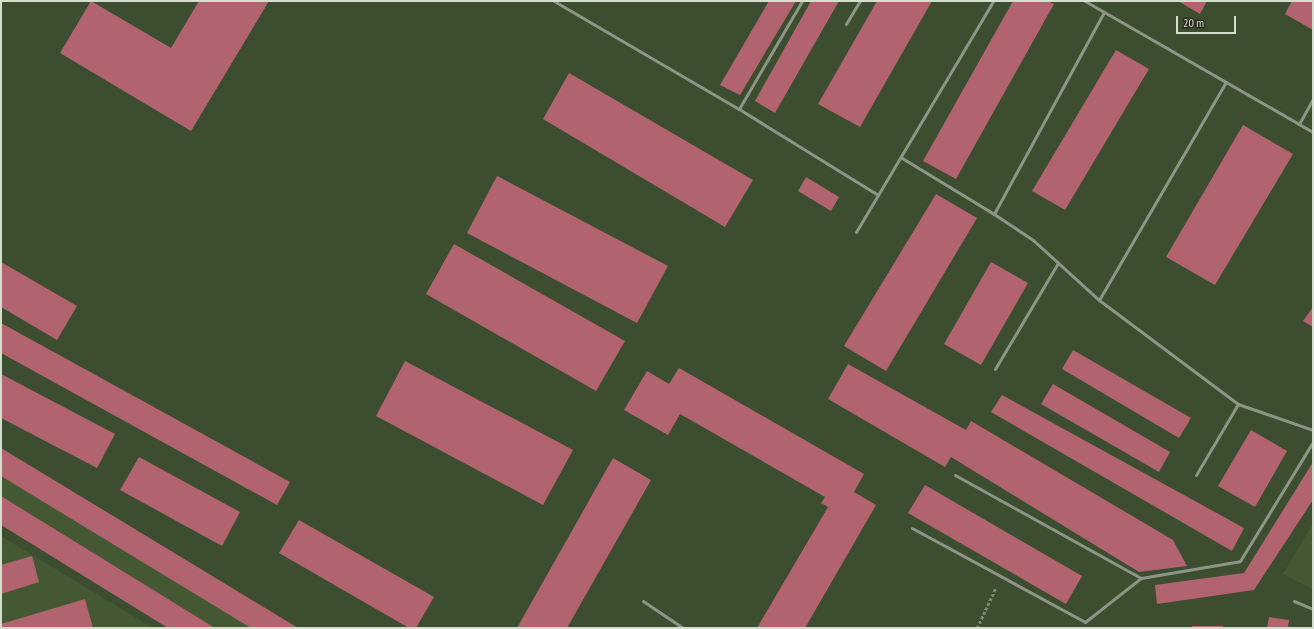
<!DOCTYPE html>
<html>
<head>
<meta charset="utf-8">
<style>
	body { margin:0 }
	#map { position:relative; width:1314px; height:629px; overflow:hidden; background:#3d4d2f; font-family:"PT Sans Narrow",sans-serif }
	div>[style] { position:absolute }
	[style*='--x'] { left:calc(var(--x)*1px); top:calc(var(--y)*1px); width:calc(var(--w)*1px); rotate:calc(var(--a)*1deg) }
	.built>* { inset:0; background:#455834 }
	.building>* { inset:0; background:#b16470 }
	.path>* { height:2.5px; margin-top:-1.25px; transform-origin:0; background:repeating-linear-gradient(90deg,#7d8a71 0 3px,transparent 0 5px) }
	.service>* { height:3px; margin:-1.5px; padding:0 1.5px; transform-origin:1.5px; border-radius:1.5px; background:#8d9587 }
	span { translate:-50% -50%; white-space:nowrap; text-align:center; line-height:1.15; -webkit-text-stroke:3px #293022; paint-order:stroke }
	.frame { position:absolute; inset:0; border:2px solid #d4decc; pointer-events:none }
	.scale { position:absolute; left:1176px; top:16px; width:60px; height:18px; box-sizing:border-box; border:2px solid #d4decc; border-top:0; padding-left:5px; font-size:12px; line-height:14px; white-space:nowrap; color:#d4decc; -webkit-text-stroke:3px #293022; paint-order:stroke }
</style>
</head>
<body>
<div id="map">
	<div class="built">
		<div style="clip-path:polygon(1px 448px,298px 628px,215px 628px,1px 496px)"></div>
		<div style="clip-path:polygon(1313px 523px,1313px 589px,1283px 574px)"></div>
		<div style="clip-path:polygon(1px 536px,153px 628px,1px 628px)"></div>
	</div>
	<div class="building">
		<div style="clip-path:polygon(91px 1px,171px 48px,199px 1px,269px 1px,191px 131px,60px 53px)"></div>
		<div style="clip-path:polygon(769px 1px,796px 1px,740px 95px,720px 85px)"></div>
		<div style="clip-path:polygon(811px 1px,839px 1px,775px 113px,755px 101px)"></div>
		<div style="clip-path:polygon(877px 1px,932px 1px,860px 127px,818px 104px)"></div>
		<div style="clip-path:polygon(1013px 1px,1047px 1px,1054px 4px,956px 179px,923px 161px)"></div>
		<div style="clip-path:polygon(1178px 1px,1207px 1px,1200px 14px)"></div>
		<div style="clip-path:polygon(1292px 1px,1313px 1px,1313px 30px,1285px 14px)"></div>
		<div style="clip-path:polygon(1116px 50px,1149px 69px,1065px 210px,1032px 191px)"></div>
		<div style="clip-path:polygon(569px 73px,753px 180px,725px 227px,543px 119px)"></div>
		<div style="clip-path:polygon(1243px 125px,1293px 154px,1215px 285px,1166px 257px)"></div>
		<div style="clip-path:polygon(497px 176px,668px 266px,637px 323px,467px 233px)"></div>
		<div style="clip-path:polygon(806px 177px,839px 197px,831px 211px,798px 191px)"></div>
		<div style="clip-path:polygon(936px 194px,977px 218px,886px 371px,844px 346px)"></div>
		<div style="clip-path:polygon(454px 244px,625px 341px,596px 391px,426px 294px)"></div>
		<div style="clip-path:polygon(1px 262px,77px 306px,57px 340px,1px 307px)"></div>
		<div style="clip-path:polygon(991px 262px,1028px 283px,981px 365px,944px 344px)"></div>
		<div style="clip-path:polygon(1313px 307px,1313px 327px,1303px 321px)"></div>
		<div style="clip-path:polygon(1px 323px,290px 482px,277px 505px,1px 353px)"></div>
		<div style="clip-path:polygon(1073px 350px,1191px 418px,1179px 438px,1062px 369px)"></div>
		<div style="clip-path:polygon(405px 361px,573px 450px,543px 505px,376px 416px)"></div>
		<div style="clip-path:polygon(848px 364px,966px 430px,971px 421px,1173px 540px,1187px 566px,1139px 572px,951px 457px,945px 467px,828px 399px)"></div>
		<div style="clip-path:polygon(679px 368px,864px 474px,854px 492px,876px 505px,805px 628px,757px 628px,828px 507px,821px 503px,825px 497px,680px 414px,668px 435px,624px 410px,647px 371px,669px 384px)"></div>
		<div style="clip-path:polygon(1px 374px,115px 434px,97px 468px,1px 418px)"></div>
		<div style="clip-path:polygon(1053px 384px,1170px 452px,1159px 472px,1041px 404px)"></div>
		<div style="clip-path:polygon(1002px 395px,1244px 528px,1232px 551px,991px 412px)"></div>
		<div style="clip-path:polygon(1251px 430px,1287px 451px,1255px 507px,1218px 486px)"></div>
		<div style="clip-path:polygon(1px 448px,298px 628px,251px 628px,1px 476px)"></div>
		<div style="clip-path:polygon(139px 457px,240px 512px,222px 546px,120px 490px)"></div>
		<div style="clip-path:polygon(613px 458px,651px 480px,567px 628px,517px 628px)"></div>
		<div style="clip-path:polygon(1313px 462px,1313px 500px,1254px 590px,1157px 604px,1155px 585px,1244px 573px)"></div>
		<div style="clip-path:polygon(925px 485px,1082px 576px,1066px 604px,908px 513px)"></div>
		<div style="clip-path:polygon(1px 496px,215px 628px,168px 628px,1px 525px)"></div>
		<div style="clip-path:polygon(299px 520px,434px 597px,416px 628px,409px 628px,279px 553px)"></div>
		<div style="clip-path:polygon(32px 556px,39px 582px,1px 594px,1px 565px)"></div>
		<div style="clip-path:polygon(85px 599px,93px 628px,1px 628px,1px 624px)"></div>
		<div style="clip-path:polygon(1269px 617px,1289px 620px,1288px 628px,1267px 628px)"></div>
		<div style="clip-path:polygon(1192px 626px,1223px 626px,1223px 628px,1192px 628px)"></div>
	</div>
	<div class="path">
		<div style="--x:977;--y:628;--w:45;--a:-65.1"></div>
	</div>
	<div class="service">
		<div style="--x:554;--y:1;--w:214;--a:30.3"></div>
		<div style="--x:802;--y:1;--w:125;--a:120.3"></div>
		<div style="--x:739;--y:109;--w:163;--a:31.7"></div>
		<div style="--x:878;--y:195;--w:226;--a:-59.3"></div>
		<div style="--x:1085;--y:1;--w:263;--a:29.9"></div>
		<div style="--x:1104;--y:12;--w:230;--a:118.6"></div>
		<div style="--x:994;--y:214;--w:47;--a:33.7"></div>
		<div style="--x:1033;--y:240;--w:89;--a:42.3"></div>
		<div style="--x:1099;--y:300;--w:174;--a:36.8"></div>
		<div style="--x:1238;--y:404;--w:79;--a:19.1"></div>
		<div style="--x:846;--y:24;--w:27;--a:-59"></div>
		<div style="--x:1299;--y:124;--w:29;--a:-61"></div>
		<div style="--x:902;--y:158;--w:108;--a:31.3"></div>
		<div style="--x:856;--y:232;--w:43;--a:-59.3"></div>
		<div style="--x:1099;--y:300;--w:252;--a:-59.8"></div>
		<div style="--x:995;--y:369;--w:123;--a:-59.3"></div>
		<div style="--x:955;--y:475;--w:213;--a:29"></div>
		<div style="--x:1196;--y:475;--w:82;--a:-59.4"></div>
		<div style="--x:912;--y:528;--w:197;--a:28.5"></div>
		<div style="--x:1085;--y:622;--w:71;--a:-38.2"></div>
		<div style="--x:1141;--y:578;--w:100;--a:-9.7"></div>
		<div style="--x:1240;--y:561;--w:140;--a:-58.5"></div>
		<div style="--x:643;--y:601;--w:48;--a:34"></div>
		<div style="--x:1294;--y:601;--w:21;--a:23"></div>
	</div>
	<div class="frame"></div>
	<div class="scale">20 m</div>
</div>
</body>
</html>
